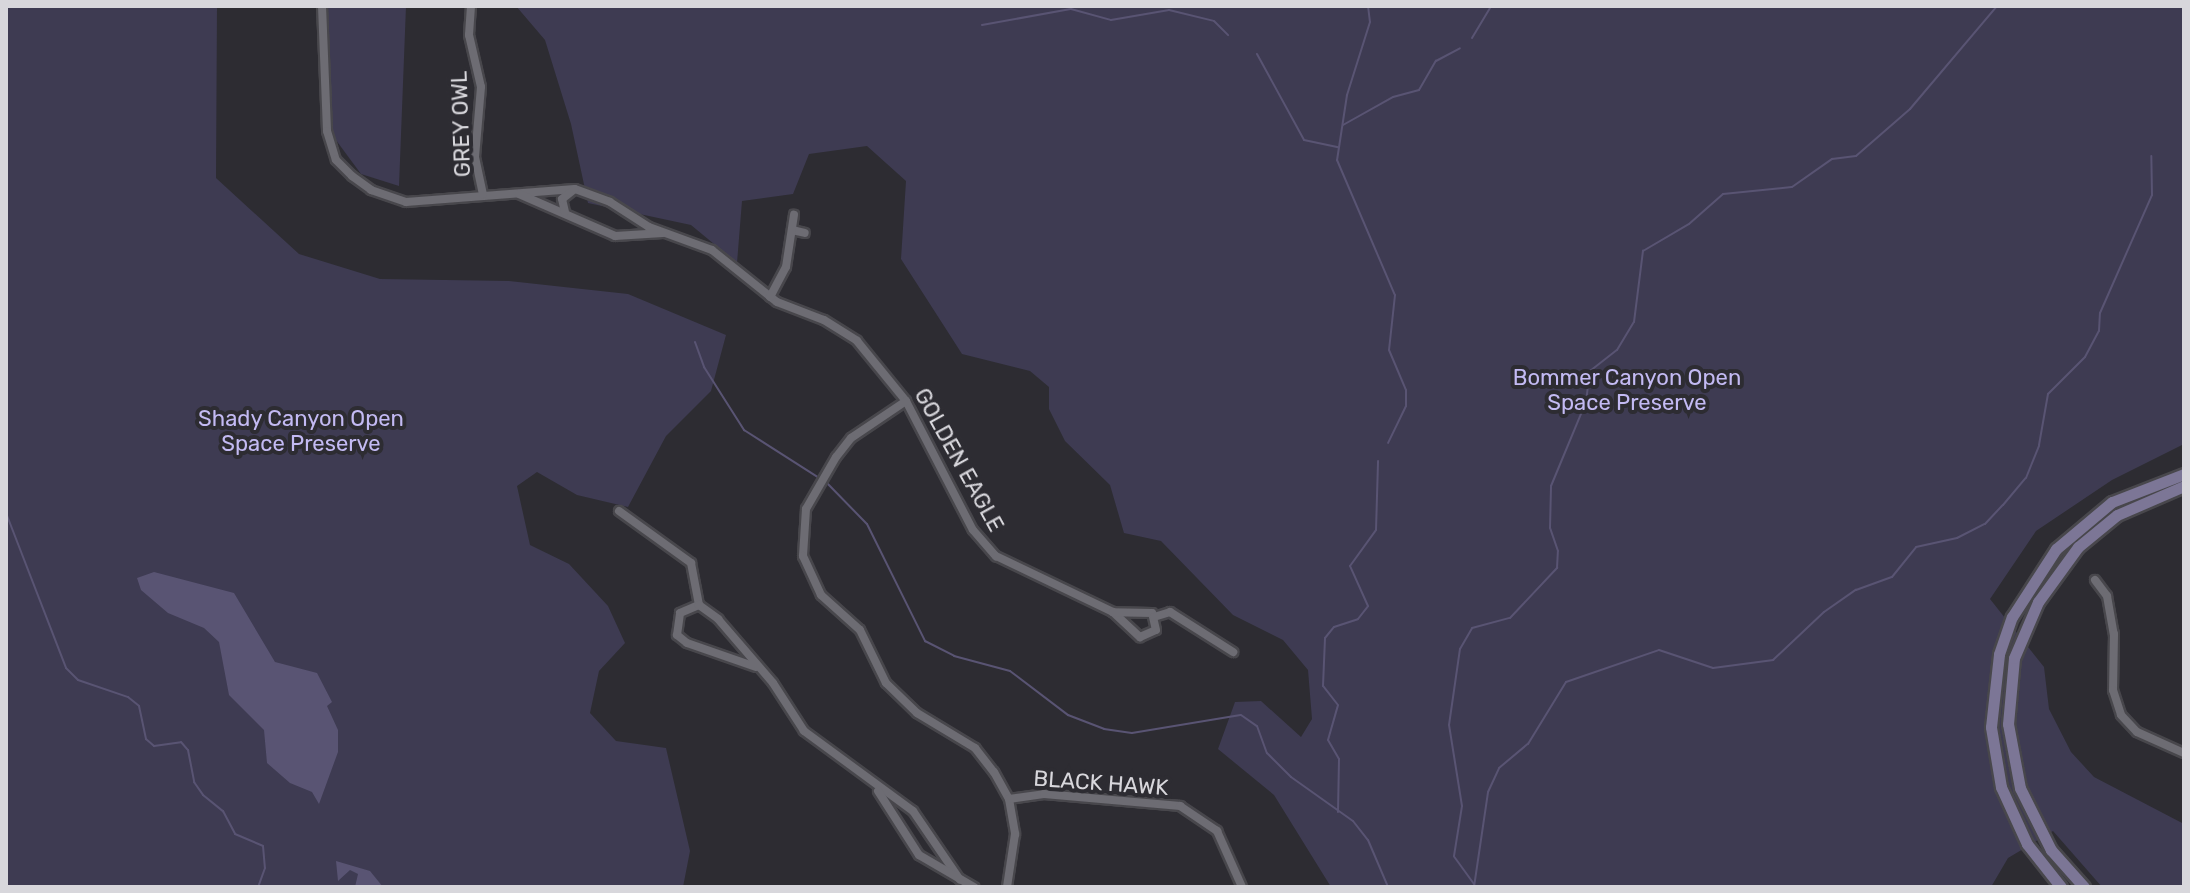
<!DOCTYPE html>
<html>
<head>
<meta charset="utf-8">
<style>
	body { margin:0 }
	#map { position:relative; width:2190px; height:893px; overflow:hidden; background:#2d2c32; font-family:Rubik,sans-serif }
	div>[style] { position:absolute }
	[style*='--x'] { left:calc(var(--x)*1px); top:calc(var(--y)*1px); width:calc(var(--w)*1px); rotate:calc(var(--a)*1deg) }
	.green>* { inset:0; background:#3e3b52 }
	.water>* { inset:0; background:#595473 }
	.stream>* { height:2px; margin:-1px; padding:0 1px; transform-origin:1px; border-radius:1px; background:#595473 }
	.roads { filter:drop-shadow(2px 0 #48474c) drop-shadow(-2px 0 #48474c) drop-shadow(0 2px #48474c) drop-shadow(0 -2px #48474c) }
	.street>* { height:8px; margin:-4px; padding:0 4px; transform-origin:4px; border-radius:4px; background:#6d6c73 }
	.secondary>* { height:11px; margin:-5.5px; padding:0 5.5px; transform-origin:5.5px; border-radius:5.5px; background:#7c7696 }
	span { translate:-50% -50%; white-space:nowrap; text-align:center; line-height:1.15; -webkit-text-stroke:8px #2d2c32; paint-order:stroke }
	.street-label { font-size:22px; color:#d8d7dc }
	.park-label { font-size:22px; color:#c3baf3 }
	.frame { position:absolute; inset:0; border:8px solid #d8d7dc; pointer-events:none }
</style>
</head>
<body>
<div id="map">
	<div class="green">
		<div style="clip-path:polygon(6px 6px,217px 6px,216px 178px,299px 254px,380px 279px,509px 281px,628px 294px,726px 335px,711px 391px,666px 436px,628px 507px,577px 495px,537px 472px,517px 486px,530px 545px,569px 564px,608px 606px,625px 643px,599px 671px,590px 713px,616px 741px,666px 748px,690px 851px,683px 887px,6px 887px)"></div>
		<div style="clip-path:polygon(322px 6px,406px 6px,399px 186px,361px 174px,330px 132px)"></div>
		<div style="clip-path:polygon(516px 6px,2184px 6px,2184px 444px,2112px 480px,2036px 531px,1990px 599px,2044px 667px,2049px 709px,2071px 752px,2094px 777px,2184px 824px,2184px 887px,2102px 887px,2053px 831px,2008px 858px,1991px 887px,1331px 887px,1274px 795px,1218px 749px,1235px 702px,1261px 701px,1301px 737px,1312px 719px,1308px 670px,1283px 640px,1233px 615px,1161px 541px,1124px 533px,1110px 485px,1065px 441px,1049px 409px,1049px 387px,1030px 371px,962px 354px,901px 259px,906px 181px,867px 146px,809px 154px,793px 194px,742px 201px,737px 263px,691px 225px,588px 203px,571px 124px,545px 40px)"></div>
	</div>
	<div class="water">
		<div style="clip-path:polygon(154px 572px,234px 593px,275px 662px,317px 673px,332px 702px,327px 706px,338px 730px,338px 752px,319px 804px,312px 792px,290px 783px,267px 763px,264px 730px,229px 695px,219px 642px,204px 628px,168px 613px,141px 590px,137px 578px)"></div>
		<div style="clip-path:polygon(336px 861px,370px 871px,383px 887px,355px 887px,358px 874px,350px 870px,338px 881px)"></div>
	</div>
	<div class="stream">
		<div style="--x:1368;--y:6;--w:16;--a:83"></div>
		<div style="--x:1370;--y:22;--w:77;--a:107.5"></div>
		<div style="--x:1347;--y:95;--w:66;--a:98.7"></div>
		<div style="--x:1337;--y:160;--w:147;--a:66.8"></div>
		<div style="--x:1395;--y:295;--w:55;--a:96.2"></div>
		<div style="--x:1389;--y:350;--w:43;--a:67"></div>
		<div style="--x:1406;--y:390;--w:16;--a:90"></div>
		<div style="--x:1406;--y:406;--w:41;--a:115.9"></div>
		<div style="--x:982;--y:25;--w:90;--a:-10.2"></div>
		<div style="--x:1071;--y:9;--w:41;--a:15.4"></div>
		<div style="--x:1111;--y:20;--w:59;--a:-9.8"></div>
		<div style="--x:1169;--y:10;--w:46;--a:13.7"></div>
		<div style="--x:1214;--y:21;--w:20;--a:45"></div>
		<div style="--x:1472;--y:38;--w:37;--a:-59"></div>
		<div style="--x:1257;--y:54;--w:98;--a:61.3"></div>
		<div style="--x:1304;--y:140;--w:35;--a:12"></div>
		<div style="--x:1343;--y:125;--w:57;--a:-29.2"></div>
		<div style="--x:1393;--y:97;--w:27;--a:-15"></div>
		<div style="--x:1419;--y:90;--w:34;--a:-60"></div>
		<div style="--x:1436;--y:61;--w:27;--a:-28"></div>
		<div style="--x:695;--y:342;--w:27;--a:70"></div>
		<div style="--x:704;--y:367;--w:75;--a:57.6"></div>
		<div style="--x:744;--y:430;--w:89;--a:32.6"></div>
		<div style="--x:825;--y:481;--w:60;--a:45.7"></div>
		<div style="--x:867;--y:524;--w:131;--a:63.6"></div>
		<div style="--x:925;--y:641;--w:33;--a:27"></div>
		<div style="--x:954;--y:656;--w:58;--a:15"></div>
		<div style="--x:1010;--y:671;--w:73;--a:37.2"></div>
		<div style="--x:1068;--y:715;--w:39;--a:21"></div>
		<div style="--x:1104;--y:729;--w:28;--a:8"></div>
		<div style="--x:1132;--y:733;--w:110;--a:-9.4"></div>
		<div style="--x:1241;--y:715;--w:19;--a:35"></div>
		<div style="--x:1257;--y:726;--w:29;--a:70"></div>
		<div style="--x:1267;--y:753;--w:34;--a:45"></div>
		<div style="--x:1291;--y:777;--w:76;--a:35.4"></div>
		<div style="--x:1353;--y:821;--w:24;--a:52"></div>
		<div style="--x:1368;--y:840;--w:51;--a:66.9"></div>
		<div style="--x:6;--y:513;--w:166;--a:68.8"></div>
		<div style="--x:66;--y:668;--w:17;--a:45"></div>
		<div style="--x:78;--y:680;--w:53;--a:18.8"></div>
		<div style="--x:128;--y:697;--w:14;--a:39"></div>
		<div style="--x:139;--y:706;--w:34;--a:78"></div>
		<div style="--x:146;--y:739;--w:11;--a:41"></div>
		<div style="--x:154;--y:746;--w:27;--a:-8"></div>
		<div style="--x:181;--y:742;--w:11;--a:49"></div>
		<div style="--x:188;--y:750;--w:33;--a:79"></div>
		<div style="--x:194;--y:782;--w:16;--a:55"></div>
		<div style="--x:203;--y:795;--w:26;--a:39"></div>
		<div style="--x:223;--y:811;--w:26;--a:62"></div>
		<div style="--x:235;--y:834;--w:30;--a:23"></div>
		<div style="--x:263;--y:846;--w:22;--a:85"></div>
		<div style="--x:265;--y:868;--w:20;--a:110"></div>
		<div style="--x:1338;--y:812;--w:53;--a:-88.9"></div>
		<div style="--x:1339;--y:759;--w:22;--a:-120"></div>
		<div style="--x:1328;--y:740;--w:36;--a:-74"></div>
		<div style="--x:1338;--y:705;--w:24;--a:-128"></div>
		<div style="--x:1323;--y:686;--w:48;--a:-87.6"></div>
		<div style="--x:1325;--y:638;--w:14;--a:-51"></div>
		<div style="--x:1334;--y:627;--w:25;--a:-18"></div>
		<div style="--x:1358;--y:619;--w:16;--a:-52"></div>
		<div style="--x:1368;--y:606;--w:44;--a:-114.2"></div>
		<div style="--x:1350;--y:566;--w:44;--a:-54.2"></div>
		<div style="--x:1376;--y:530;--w:69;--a:-88.3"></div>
		<div style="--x:1474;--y:884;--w:34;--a:-126"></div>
		<div style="--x:1454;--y:856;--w:51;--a:-80.9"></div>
		<div style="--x:1462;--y:806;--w:82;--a:-99.1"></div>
		<div style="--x:1449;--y:725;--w:77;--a:-81.8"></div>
		<div style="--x:1460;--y:649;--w:24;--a:-60"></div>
		<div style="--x:1472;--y:628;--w:39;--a:-15"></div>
		<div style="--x:1510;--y:618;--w:69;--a:-46.8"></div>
		<div style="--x:1557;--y:568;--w:17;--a:-87"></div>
		<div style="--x:1558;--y:551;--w:24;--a:-109"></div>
		<div style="--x:1550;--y:528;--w:42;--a:-88.6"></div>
		<div style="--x:1551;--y:486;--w:91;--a:-67.4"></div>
		<div style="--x:1586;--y:402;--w:31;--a:-83"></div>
		<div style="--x:1590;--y:371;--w:34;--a:-38"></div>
		<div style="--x:1617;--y:350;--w:33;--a:-59"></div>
		<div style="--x:1634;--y:322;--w:72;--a:-82.8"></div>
		<div style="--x:1643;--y:251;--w:53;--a:-30.4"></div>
		<div style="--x:1689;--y:224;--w:45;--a:-41.4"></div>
		<div style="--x:1723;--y:194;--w:69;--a:-5.8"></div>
		<div style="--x:1792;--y:187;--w:49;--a:-35"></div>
		<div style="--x:1832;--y:159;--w:24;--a:-7"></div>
		<div style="--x:1856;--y:156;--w:72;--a:-41"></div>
		<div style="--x:1910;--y:109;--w:135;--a:-49.8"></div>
		<div style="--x:1474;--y:887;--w:96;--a:-81.6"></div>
		<div style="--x:1488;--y:792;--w:26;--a:-65"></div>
		<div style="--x:1499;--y:768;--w:38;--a:-40"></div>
		<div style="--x:1528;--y:744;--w:73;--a:-58.5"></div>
		<div style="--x:1566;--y:682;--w:98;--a:-19"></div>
		<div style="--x:1659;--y:650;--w:57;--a:18.4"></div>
		<div style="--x:1713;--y:668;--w:61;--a:-7.6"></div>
		<div style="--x:1773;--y:660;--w:70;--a:-43.3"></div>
		<div style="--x:1824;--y:612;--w:39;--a:-35"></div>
		<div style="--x:1856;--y:590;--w:38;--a:-20"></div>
		<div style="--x:1892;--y:577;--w:38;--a:-51"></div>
		<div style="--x:1916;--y:547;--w:42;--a:-12.4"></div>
		<div style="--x:1957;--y:538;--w:31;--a:-27"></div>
		<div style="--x:1985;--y:524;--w:26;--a:-47"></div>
		<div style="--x:2003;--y:505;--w:35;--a:-50"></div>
		<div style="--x:2026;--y:478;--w:35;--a:-68"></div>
		<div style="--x:2039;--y:445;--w:52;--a:-80"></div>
		<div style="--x:2048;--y:394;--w:52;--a:-45"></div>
		<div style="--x:2085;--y:357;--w:30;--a:-62"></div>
		<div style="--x:2099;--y:331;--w:18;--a:-87"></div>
		<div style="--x:2100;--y:313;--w:129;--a:-66.2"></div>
		<div style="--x:2152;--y:195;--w:39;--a:-91"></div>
	</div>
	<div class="roads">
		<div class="street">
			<div style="--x:322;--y:6;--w:125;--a:87.7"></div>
			<div style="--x:327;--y:131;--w:30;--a:73"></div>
			<div style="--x:336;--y:160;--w:23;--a:45"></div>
			<div style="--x:352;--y:176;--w:24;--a:36"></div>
			<div style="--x:371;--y:190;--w:37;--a:19"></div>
			<div style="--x:406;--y:202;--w:169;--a:-4.4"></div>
			<div style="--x:575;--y:189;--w:37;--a:20"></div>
			<div style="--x:610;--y:202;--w:46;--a:32.7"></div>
			<div style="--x:649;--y:227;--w:67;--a:20.1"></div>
			<div style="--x:712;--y:250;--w:83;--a:38.7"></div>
			<div style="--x:777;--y:302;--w:50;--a:21"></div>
			<div style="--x:824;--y:320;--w:39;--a:32"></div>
			<div style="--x:857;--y:341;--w:77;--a:50.8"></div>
			<div style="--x:906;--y:401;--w:145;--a:62.6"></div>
			<div style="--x:973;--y:530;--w:35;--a:49"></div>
			<div style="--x:996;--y:556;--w:130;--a:25.6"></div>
			<div style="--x:1113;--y:612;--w:37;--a:43"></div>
			<div style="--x:1140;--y:637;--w:17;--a:-24"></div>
			<div style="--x:1156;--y:630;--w:17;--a:-103"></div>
			<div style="--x:1152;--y:613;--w:39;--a:-179"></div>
			<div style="--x:471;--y:6;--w:29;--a:94"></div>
			<div style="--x:469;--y:35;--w:53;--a:77"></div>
			<div style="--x:481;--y:87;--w:70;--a:94.9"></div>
			<div style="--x:475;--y:157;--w:38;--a:78"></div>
			<div style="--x:519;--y:194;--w:105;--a:23.6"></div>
			<div style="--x:615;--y:236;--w:48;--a:-3.6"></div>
			<div style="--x:565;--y:212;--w:13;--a:-103"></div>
			<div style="--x:562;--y:199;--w:16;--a:-38"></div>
			<div style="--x:792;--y:230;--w:13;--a:13"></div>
			<div style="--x:770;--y:297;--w:34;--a:-62"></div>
			<div style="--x:786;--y:267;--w:53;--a:-81.3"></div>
			<div style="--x:906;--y:401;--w:66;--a:146.1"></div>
			<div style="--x:851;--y:438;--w:24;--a:128"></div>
			<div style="--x:836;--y:457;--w:60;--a:120"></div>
			<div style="--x:806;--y:509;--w:47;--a:93.7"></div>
			<div style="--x:803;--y:556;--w:43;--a:65.2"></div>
			<div style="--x:821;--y:595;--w:52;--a:41.9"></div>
			<div style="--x:860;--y:630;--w:59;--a:63.9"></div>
			<div style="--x:886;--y:683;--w:43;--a:44.1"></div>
			<div style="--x:917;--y:713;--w:68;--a:31.1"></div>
			<div style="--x:975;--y:748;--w:31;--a:52"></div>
			<div style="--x:994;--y:772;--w:31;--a:61"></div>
			<div style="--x:1009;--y:799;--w:36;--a:80"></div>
			<div style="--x:1015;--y:834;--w:54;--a:98.6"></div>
			<div style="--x:619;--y:511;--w:89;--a:35.8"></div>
			<div style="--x:691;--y:563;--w:43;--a:79.2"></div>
			<div style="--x:2095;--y:580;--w:20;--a:53"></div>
			<div style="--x:2107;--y:596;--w:39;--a:80"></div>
			<div style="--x:2114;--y:634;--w:56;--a:91"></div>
			<div style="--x:2113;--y:690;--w:26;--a:72"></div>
			<div style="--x:2121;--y:715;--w:23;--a:47"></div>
			<div style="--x:2137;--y:732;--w:51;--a:24.1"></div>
			<div style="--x:1154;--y:617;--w:17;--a:-17"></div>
			<div style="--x:1170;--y:612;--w:75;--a:32.4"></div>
			<div style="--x:756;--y:667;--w:73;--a:-160.8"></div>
			<div style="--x:687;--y:643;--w:13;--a:-141"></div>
			<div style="--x:677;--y:635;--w:22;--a:-82"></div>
			<div style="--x:680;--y:613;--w:21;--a:-23"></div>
			<div style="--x:699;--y:605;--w:24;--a:36"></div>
			<div style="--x:718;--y:619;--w:84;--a:49.3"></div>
			<div style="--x:773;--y:683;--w:57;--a:57.1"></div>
			<div style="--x:804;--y:731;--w:135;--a:36.3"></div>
			<div style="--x:913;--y:811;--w:83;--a:55.7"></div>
			<div style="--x:878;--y:791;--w:76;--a:57.4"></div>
			<div style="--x:919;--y:855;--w:64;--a:30.2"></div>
			<div style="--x:1009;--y:799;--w:35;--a:-8"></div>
			<div style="--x:1044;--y:794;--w:137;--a:5"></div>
			<div style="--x:1180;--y:806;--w:45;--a:34"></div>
			<div style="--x:1217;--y:831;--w:61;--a:65.9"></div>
		</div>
		<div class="secondary">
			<div style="--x:2061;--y:887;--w:55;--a:-128.3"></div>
			<div style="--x:2027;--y:844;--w:63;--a:-114.5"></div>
			<div style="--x:2001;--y:787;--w:61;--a:-99.5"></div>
			<div style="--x:1991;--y:727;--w:73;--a:-83.7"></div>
			<div style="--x:1999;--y:654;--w:39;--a:-71"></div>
			<div style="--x:2012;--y:617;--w:81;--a:-57.1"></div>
			<div style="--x:2056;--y:549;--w:73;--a:-40"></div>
			<div style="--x:2112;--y:502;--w:77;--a:-21.3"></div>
			<div style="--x:2084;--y:887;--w:50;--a:-131.7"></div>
			<div style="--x:2051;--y:850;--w:69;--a:-116.6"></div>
			<div style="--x:2020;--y:788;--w:65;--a:-100.6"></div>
			<div style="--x:2008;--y:724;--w:66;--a:-84.8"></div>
			<div style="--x:2014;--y:658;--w:61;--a:-66.8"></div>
			<div style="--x:2038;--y:602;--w:68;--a:-54"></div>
			<div style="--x:2078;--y:547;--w:50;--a:-39.4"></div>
			<div style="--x:2117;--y:515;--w:73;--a:-23.4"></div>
		</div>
	</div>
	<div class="street-label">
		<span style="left:461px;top:124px;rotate:-92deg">GREY OWL</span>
		<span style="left:959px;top:460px;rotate:61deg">GOLDEN EAGLE</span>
		<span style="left:1101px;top:783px;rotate:4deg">BLACK HAWK</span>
	</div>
	<div class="park-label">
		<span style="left:1627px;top:390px">Bommer Canyon Open<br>Space Preserve</span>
		<span style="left:301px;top:431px">Shady Canyon Open<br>Space Preserve</span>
	</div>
	<div class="frame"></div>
</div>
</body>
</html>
